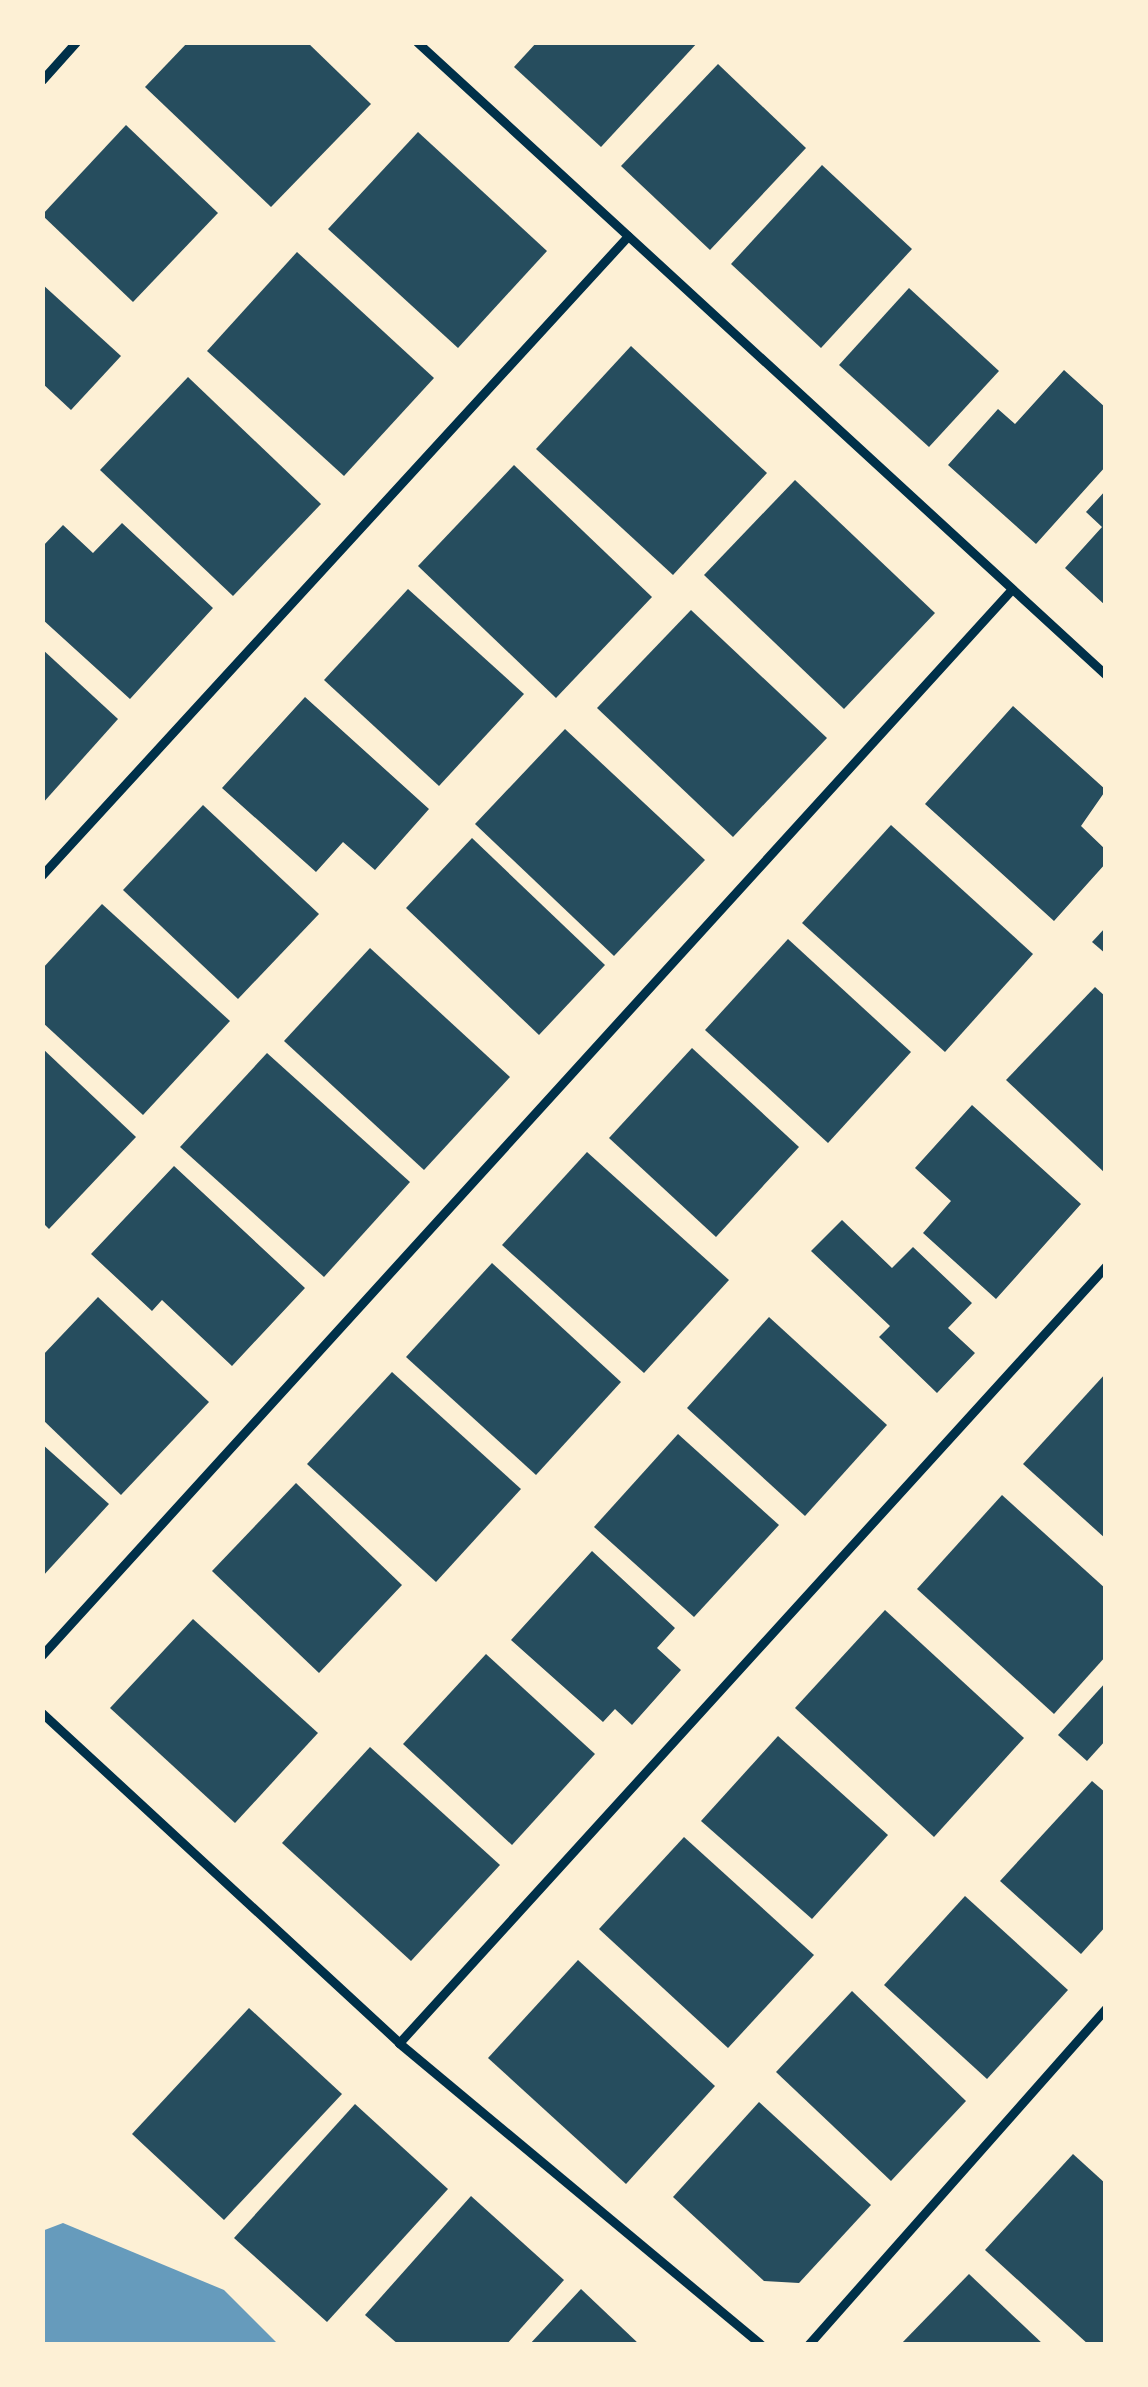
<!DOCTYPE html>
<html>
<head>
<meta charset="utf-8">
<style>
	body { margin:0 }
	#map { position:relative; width:1148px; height:2387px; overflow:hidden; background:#fdf0d5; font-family:"Titillium Web",sans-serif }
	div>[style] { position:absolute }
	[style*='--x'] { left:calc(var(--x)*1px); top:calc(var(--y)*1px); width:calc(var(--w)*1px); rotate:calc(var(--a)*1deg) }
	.water>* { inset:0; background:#669bbc }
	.building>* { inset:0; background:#264d5e }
	.service>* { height:9px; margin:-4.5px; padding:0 4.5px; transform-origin:4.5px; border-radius:4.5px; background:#003049 }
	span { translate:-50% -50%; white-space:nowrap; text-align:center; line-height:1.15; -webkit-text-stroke:10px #fdf0d5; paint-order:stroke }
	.frame { position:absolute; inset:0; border:45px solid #fdf0d5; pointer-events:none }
</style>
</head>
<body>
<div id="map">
	<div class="water">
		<div style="clip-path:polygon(63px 2223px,224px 2290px,279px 2345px,42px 2345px,42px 2231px)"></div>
	</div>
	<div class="building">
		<div style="clip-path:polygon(188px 42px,307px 42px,371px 104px,271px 207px,145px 87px)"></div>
		<div style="clip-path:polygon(537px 42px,698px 42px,601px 147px,514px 67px)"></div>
		<div style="clip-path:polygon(718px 64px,806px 148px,710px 250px,621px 166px)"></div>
		<div style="clip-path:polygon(126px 125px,218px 213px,133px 302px,42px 215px)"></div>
		<div style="clip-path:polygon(418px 132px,547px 251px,458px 348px,328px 229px)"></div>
		<div style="clip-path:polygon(822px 165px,912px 249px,821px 348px,731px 264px)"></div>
		<div style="clip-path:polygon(297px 252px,434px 378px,344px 476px,207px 351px)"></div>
		<div style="clip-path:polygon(42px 284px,121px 356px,71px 410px,42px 383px)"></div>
		<div style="clip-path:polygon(909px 288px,999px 371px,929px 447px,839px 365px)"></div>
		<div style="clip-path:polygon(631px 346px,767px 473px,673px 575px,536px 449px)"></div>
		<div style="clip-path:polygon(1064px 370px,1106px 408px,1106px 466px,1036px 544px,948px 465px,998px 409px,1015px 424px)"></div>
		<div style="clip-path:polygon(188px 377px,321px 504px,233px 596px,100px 470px)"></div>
		<div style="clip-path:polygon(514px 465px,652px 597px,556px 698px,418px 566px)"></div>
		<div style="clip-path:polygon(795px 480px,935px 613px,844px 709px,704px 575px)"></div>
		<div style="clip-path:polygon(1106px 490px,1106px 606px,1065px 568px,1102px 527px,1086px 512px)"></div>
		<div style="clip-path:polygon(122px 523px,213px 608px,130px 699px,42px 619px,42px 547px,63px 525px,93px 553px)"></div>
		<div style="clip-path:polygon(408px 589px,524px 694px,439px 786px,324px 680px)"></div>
		<div style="clip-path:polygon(691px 610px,827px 738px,733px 837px,597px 708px)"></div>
		<div style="clip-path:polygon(42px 649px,118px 719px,42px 804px)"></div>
		<div style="clip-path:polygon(305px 697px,429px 809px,375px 870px,343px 842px,316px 872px,222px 788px)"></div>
		<div style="clip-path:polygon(1013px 706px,1106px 790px,1081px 826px,1106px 850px,1106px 863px,1054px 921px,925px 804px)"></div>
		<div style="clip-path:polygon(565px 729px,705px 860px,614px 956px,475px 824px)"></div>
		<div style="clip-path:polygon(203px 805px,319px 914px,238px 999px,123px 890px)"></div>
		<div style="clip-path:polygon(891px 825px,1033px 954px,945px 1052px,802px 923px)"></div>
		<div style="clip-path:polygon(472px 838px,605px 965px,539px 1035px,406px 908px)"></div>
		<div style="clip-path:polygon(102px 904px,230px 1021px,143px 1115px,42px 1022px,42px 969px)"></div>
		<div style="clip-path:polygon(1106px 927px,1106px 954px,1092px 942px)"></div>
		<div style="clip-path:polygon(788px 939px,911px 1052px,828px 1143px,705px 1030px)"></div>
		<div style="clip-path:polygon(370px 948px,510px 1077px,424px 1170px,284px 1041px)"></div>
		<div style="clip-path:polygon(1095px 987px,1106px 997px,1106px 1174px,1006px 1080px)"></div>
		<div style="clip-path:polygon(42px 1048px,136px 1137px,49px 1229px,42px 1222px)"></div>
		<div style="clip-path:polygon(692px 1048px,799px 1147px,716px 1237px,609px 1138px)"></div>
		<div style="clip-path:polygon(267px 1053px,410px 1182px,324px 1277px,180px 1147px)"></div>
		<div style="clip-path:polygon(972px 1105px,1081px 1204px,996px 1299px,923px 1233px,951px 1201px,915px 1168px)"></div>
		<div style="clip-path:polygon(587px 1152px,729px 1280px,644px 1373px,502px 1245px)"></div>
		<div style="clip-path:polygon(174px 1166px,305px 1288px,232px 1366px,162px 1300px,152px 1311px,91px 1254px)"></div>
		<div style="clip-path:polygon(842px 1220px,892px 1268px,913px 1247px,972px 1303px,948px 1328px,975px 1353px,937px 1393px,879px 1337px,890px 1326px,811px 1251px)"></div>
		<div style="clip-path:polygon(492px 1263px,621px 1382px,536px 1475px,406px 1357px)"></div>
		<div style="clip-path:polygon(98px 1297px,209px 1402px,121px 1495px,42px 1419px,42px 1356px)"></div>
		<div style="clip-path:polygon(769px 1317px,887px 1425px,805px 1516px,687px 1408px)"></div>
		<div style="clip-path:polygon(392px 1372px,521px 1489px,436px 1582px,307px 1464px)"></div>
		<div style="clip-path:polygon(1106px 1373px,1106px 1539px,1023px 1464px)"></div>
		<div style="clip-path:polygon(678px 1434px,779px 1525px,694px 1617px,594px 1527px)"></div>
		<div style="clip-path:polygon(42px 1444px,109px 1504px,42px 1577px)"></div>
		<div style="clip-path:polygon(296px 1483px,402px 1585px,319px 1673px,212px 1571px)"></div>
		<div style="clip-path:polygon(1002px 1495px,1106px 1589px,1106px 1656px,1054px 1714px,917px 1589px)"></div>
		<div style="clip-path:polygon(592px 1551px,675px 1628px,657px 1648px,681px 1670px,632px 1725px,615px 1709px,603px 1722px,511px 1640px)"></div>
		<div style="clip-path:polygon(885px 1610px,1024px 1738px,934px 1837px,795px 1708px)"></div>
		<div style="clip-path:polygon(193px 1619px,318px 1733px,235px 1823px,110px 1708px)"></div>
		<div style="clip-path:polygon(486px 1654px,595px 1754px,512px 1845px,403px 1744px)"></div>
		<div style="clip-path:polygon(1106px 1682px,1106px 1740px,1087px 1761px,1058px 1735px)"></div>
		<div style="clip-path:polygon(778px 1736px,888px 1835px,812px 1919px,701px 1821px)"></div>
		<div style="clip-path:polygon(370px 1747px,500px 1865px,411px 1961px,282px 1843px)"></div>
		<div style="clip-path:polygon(1092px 1781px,1106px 1793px,1106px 1926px,1081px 1954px,1000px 1881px)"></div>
		<div style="clip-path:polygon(684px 1837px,814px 1955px,728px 2048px,599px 1929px)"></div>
		<div style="clip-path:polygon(965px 1896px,1068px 1990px,987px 2079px,884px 1985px)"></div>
		<div style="clip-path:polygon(578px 1960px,715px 2086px,626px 2184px,488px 2058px)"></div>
		<div style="clip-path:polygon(852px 1991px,966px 2101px,891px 2181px,776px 2072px)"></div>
		<div style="clip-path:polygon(249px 2008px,342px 2094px,224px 2220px,132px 2134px)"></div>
		<div style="clip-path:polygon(759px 2102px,871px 2205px,799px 2283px,764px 2281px,673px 2197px)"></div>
		<div style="clip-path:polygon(355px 2104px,448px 2189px,327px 2322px,234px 2238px)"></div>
		<div style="clip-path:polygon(1073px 2154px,1106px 2184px,1106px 2345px,1089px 2345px,985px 2250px)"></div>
		<div style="clip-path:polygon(471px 2196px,564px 2280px,506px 2345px,399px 2345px,365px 2315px)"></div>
		<div style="clip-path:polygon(969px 2274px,1044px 2345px,900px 2345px)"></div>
		<div style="clip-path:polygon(581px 2289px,640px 2345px,529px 2345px)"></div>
	</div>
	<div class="service">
		<div style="--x:417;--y:42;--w:936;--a:42.57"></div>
		<div style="--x:42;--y:80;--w:51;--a:-48.2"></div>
		<div style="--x:42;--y:875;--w:867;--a:-47.48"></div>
		<div style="--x:42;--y:1655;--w:1441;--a:-47.7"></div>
		<div style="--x:42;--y:1713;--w:486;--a:42.7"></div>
		<div style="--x:399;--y:2043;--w:472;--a:39.8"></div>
		<div style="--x:399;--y:2043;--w:1051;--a:-47.7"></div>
		<div style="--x:808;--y:2345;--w:450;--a:-48.5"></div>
	</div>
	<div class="frame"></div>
</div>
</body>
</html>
